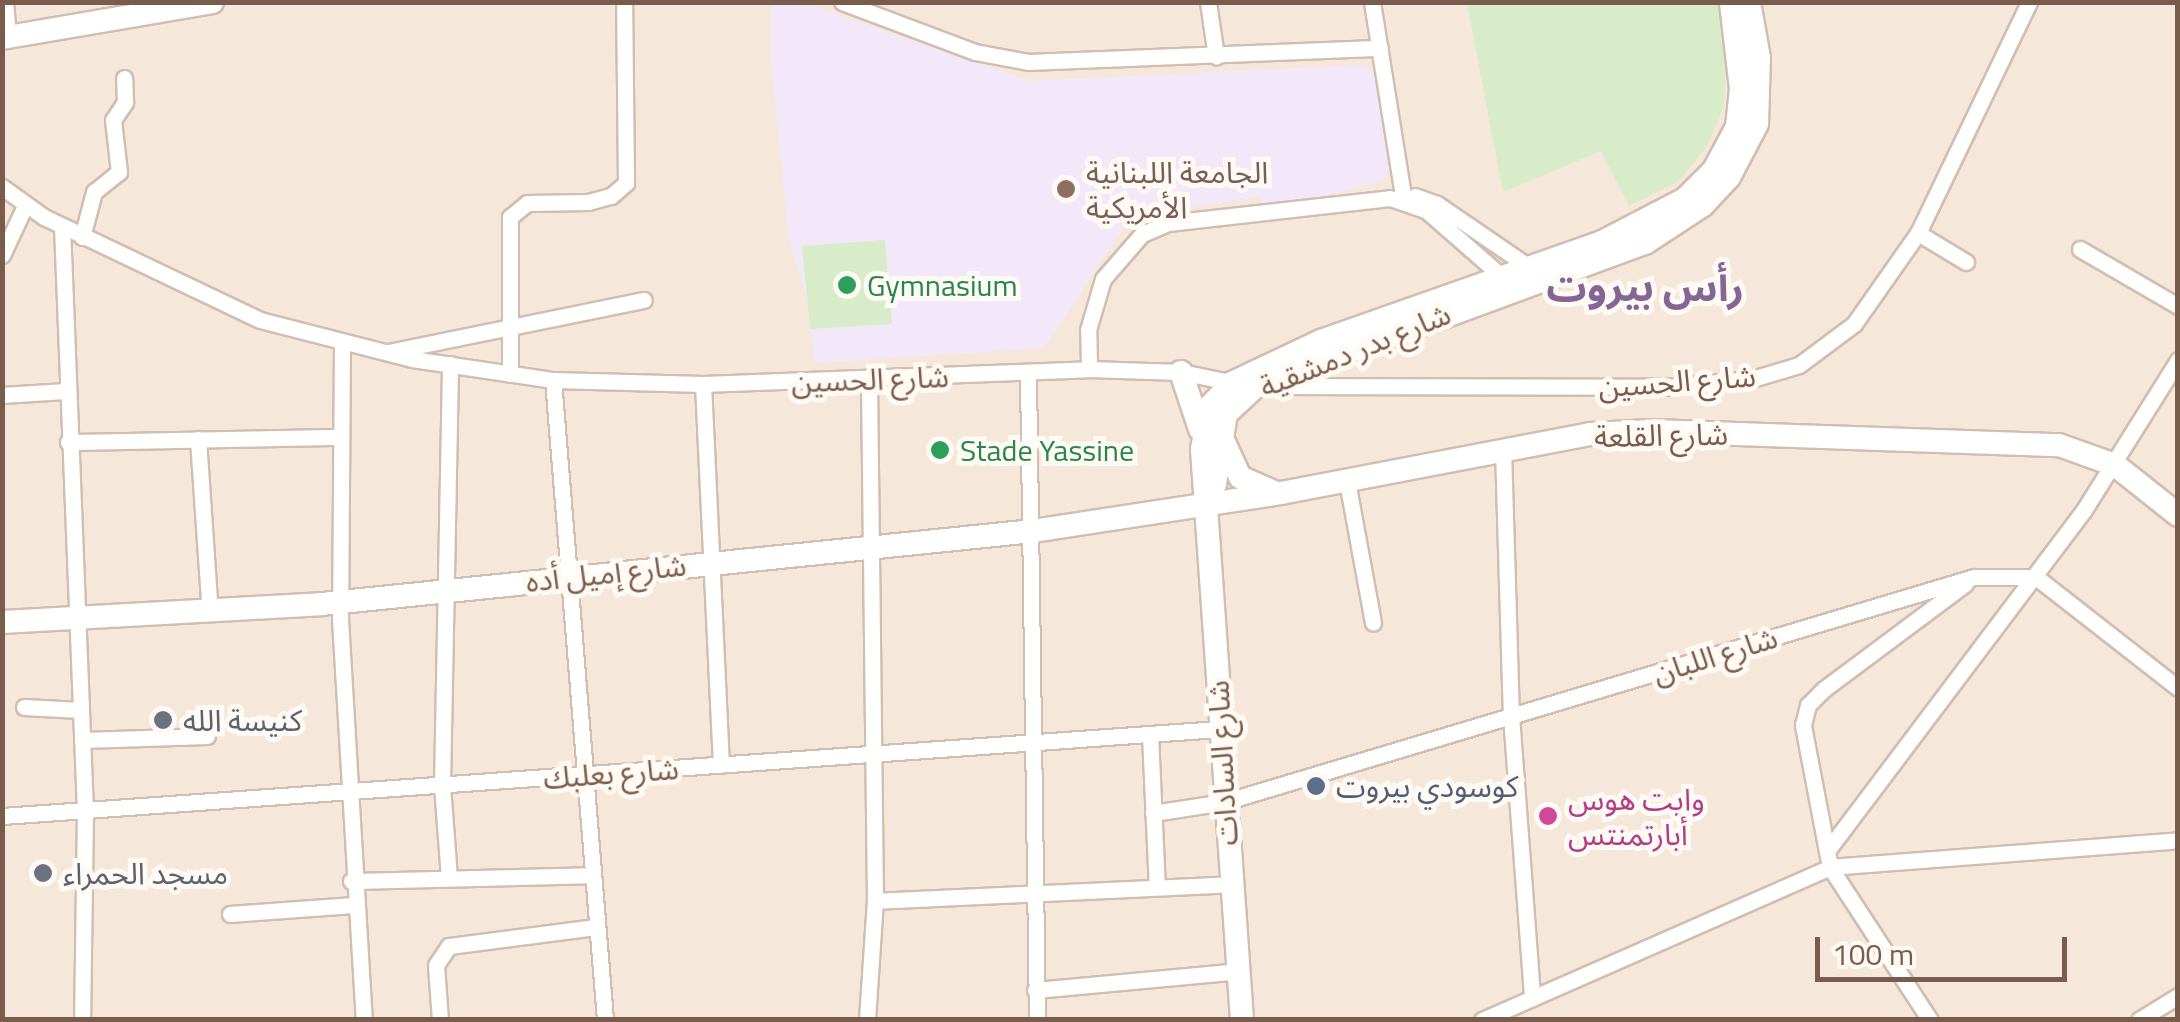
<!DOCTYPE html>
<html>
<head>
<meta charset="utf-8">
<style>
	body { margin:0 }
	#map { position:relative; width:2180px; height:1022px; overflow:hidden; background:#fdf6ec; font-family:"Titillium Web","Noto Sans Arabic",sans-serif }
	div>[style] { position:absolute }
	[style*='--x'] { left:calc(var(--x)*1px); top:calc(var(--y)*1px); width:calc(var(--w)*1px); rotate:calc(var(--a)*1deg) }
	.residential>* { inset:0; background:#f5e8da }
	.education>* { inset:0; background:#f3e8fa }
	.green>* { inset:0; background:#d8ecc9 }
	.roads { filter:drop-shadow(2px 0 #d1beb0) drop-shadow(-2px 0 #d1beb0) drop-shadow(0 2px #d1beb0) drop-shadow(0 -2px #d1beb0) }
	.street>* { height:15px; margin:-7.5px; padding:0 7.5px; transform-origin:7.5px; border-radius:7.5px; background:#fff }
	.secondary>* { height:22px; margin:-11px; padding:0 11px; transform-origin:11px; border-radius:11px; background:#fff }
	.dots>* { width:28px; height:28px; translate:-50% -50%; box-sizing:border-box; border:5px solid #fffaf3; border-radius:50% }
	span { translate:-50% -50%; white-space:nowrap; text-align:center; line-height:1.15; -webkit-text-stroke:10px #fffaf3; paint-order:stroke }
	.education-label { font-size:30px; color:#785e54 }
	.left { translate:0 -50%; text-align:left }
	.leisure-label { font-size:30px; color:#27864d }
	.street-label { font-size:30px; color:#7a5c4d }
	.worship-label { font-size:30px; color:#5b616d }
	.service-label { font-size:30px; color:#4e5e75 }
	.hotel-label { font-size:30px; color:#b23c85 }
	.district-label { font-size:40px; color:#846695; font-weight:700 }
	.frame { position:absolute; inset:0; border:5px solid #7a5c4d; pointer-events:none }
	.scale { position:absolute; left:1815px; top:937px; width:252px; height:45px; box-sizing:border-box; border:5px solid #7a5c4d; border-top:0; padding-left:12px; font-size:30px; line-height:35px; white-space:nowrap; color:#7a5c4d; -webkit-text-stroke:8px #fffaf3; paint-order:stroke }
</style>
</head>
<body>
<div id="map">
	<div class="residential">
		<div style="clip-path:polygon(2px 3px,2177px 3px,2177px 1019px,3px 1019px)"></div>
	</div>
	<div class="education">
		<div style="clip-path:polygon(771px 3px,804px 3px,1031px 81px,1362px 65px,1374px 74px,1389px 169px,1381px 182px,1272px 208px,1258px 197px,1130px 217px,1044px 348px,815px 363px,805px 292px,789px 240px,771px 61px)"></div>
	</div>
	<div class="green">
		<div style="clip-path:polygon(1467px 3px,1720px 3px,1727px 53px,1724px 105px,1708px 145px,1679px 181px,1629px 206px,1601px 151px,1503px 192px)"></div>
		<div style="clip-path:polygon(885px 240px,892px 324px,810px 329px,802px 246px)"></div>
	</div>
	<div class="roads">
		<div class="street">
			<div style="--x:5;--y:2;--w:35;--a:85"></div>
			<div style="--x:842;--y:2;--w:142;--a:20.6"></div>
			<div style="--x:975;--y:52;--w:55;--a:10.5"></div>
			<div style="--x:1029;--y:62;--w:351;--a:-2.3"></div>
			<div style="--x:1208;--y:2;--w:55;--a:81.6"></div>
			<div style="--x:1372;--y:2;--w:202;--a:80.9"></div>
			<div style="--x:2;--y:187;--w:52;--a:35.5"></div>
			<div style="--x:44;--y:217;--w:239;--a:25.5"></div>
			<div style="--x:260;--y:320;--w:157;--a:14.4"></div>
			<div style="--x:412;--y:359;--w:143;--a:8.5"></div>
			<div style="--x:553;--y:380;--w:150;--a:1.5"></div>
			<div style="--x:703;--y:384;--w:386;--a:-2.2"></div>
			<div style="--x:1089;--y:369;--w:92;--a:1.9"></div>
			<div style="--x:1181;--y:372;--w:54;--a:11.7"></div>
			<div style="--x:1415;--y:196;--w:23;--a:20"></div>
			<div style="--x:1437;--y:204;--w:108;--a:34.4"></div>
			<div style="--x:62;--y:226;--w:585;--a:87.75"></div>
			<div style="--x:85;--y:811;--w:209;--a:90.8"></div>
			<div style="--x:1918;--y:233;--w:56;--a:31.1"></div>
			<div style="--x:82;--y:237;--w:47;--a:-75.1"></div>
			<div style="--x:94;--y:192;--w:32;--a:-39"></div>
			<div style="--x:119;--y:172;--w:52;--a:-96.6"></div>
			<div style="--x:113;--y:120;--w:22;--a:-56"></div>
			<div style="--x:125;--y:102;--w:24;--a:-92"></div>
			<div style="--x:2080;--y:249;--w:113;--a:30.2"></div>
			<div style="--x:2;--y:255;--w:54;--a:-64.9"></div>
			<div style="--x:342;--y:345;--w:274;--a:90.4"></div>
			<div style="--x:340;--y:619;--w:402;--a:86.6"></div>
			<div style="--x:388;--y:352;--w:261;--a:-11.5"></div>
			<div style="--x:1089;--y:369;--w:39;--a:-91"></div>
			<div style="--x:1088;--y:330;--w:53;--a:-73.6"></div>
			<div style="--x:1103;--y:279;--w:60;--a:-49.1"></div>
			<div style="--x:1142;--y:234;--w:28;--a:-23"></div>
			<div style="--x:1168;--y:223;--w:223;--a:-6.4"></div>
			<div style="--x:1390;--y:198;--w:39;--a:19"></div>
			<div style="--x:1427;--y:211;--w:96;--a:41.2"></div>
			<div style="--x:510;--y:374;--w:157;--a:-90"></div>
			<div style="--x:510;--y:217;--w:22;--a:-39"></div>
			<div style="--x:527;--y:203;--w:61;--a:-0.9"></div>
			<div style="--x:588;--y:202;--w:24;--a:-15"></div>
			<div style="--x:611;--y:196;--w:20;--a:-41"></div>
			<div style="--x:626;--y:183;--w:181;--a:-90.6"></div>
			<div style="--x:1028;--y:374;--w:646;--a:89.2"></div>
			<div style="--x:553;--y:380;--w:642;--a:85.35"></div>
			<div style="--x:703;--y:384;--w:381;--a:87.3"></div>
			<div style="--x:1267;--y:386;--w:400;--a:0.1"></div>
			<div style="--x:1667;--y:387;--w:85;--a:-5.4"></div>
			<div style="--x:1752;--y:379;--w:49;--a:-16.6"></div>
			<div style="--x:1799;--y:365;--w:69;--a:-36.7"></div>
			<div style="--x:1854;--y:324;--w:111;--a:-54.9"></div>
			<div style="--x:1918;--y:233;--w:256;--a:-64.3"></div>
			<div style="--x:2;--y:395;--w:64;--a:-3.6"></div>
			<div style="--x:198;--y:439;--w:174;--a:86.1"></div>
			<div style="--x:68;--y:442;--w:269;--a:-1.1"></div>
			<div style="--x:1503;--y:449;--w:267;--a:88.3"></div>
			<div style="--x:1511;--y:716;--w:283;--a:85.7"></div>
			<div style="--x:1347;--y:481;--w:144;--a:79.6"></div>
			<div style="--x:24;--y:707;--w:56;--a:3.1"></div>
			<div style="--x:1150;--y:735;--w:152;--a:87.4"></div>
			<div style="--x:82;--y:740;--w:125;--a:-1.8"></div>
			<div style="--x:1153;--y:813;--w:72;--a:-8.8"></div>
			<div style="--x:1224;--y:802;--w:783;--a:-16.7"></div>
			<div style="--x:1974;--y:577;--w:62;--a:0"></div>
			<div style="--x:2036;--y:577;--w:180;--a:38"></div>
			<div style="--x:2;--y:816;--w:1220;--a:-4.09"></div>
			<div style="--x:1827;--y:851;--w:427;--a:-53"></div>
			<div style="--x:2084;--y:510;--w:177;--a:-57.9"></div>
			<div style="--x:449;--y:878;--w:93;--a:-94.3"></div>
			<div style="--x:442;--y:785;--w:421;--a:-88.9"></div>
			<div style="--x:351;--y:881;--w:241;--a:-1.4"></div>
			<div style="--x:875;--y:901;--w:354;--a:-2.7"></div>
			<div style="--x:230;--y:914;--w:123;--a:-4.2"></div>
			<div style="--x:1035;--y:990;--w:204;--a:-5.3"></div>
			<div style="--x:440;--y:1020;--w:55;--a:-94.2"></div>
			<div style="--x:436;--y:965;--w:23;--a:-56"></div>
			<div style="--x:449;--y:946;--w:148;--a:-7.4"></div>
			<div style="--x:867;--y:1020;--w:119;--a:-86.2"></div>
			<div style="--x:875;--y:901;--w:522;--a:-90.66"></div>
			<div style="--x:1482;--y:1020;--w:380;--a:-23.7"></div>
			<div style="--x:1830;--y:867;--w:349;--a:-4.4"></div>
			<div style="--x:1930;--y:1020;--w:183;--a:-123.2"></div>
			<div style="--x:1830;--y:867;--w:145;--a:-100.8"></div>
			<div style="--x:1803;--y:725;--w:21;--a:-76"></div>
			<div style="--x:1808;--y:705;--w:23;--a:-45"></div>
			<div style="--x:1824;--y:689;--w:176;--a:-36.7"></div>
			<div style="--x:2139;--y:1020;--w:46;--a:-31.6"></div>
		</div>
		<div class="secondary">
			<div style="--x:2;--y:38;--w:213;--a:-9.7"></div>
			<div style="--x:1181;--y:372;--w:60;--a:71.6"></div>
			<div style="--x:1223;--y:440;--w:41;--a:65.3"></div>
			<div style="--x:1240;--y:477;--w:36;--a:24"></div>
			<div style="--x:1215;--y:484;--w:71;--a:-81.1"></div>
			<div style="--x:1226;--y:414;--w:41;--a:-43"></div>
			<div style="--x:1256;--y:386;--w:414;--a:-20.2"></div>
			<div style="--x:1645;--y:243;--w:69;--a:-33.2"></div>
			<div style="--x:1703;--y:205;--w:38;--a:-47"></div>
			<div style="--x:1729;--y:177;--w:60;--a:-62.2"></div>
			<div style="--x:1757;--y:124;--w:66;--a:-88.3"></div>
			<div style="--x:1759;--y:58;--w:57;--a:-100.1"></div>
			<div style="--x:2;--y:622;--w:321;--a:-3.2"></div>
			<div style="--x:322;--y:604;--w:715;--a:-5.86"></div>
			<div style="--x:1033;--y:531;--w:251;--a:-8.7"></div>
			<div style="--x:1281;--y:493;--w:315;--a:-10.8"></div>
			<div style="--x:1590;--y:434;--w:62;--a:-2.8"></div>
			<div style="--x:1652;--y:431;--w:407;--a:2"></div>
			<div style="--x:2059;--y:445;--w:59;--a:19.7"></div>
			<div style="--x:2115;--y:465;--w:80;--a:38.4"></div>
			<div style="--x:1242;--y:1020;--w:572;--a:-94.01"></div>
			<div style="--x:1202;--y:449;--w:44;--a:-79.5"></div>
			<div style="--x:1210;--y:406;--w:32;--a:-46"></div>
			<div style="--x:1232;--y:383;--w:98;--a:-25.3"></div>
			<div style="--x:1321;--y:341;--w:298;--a:-19.4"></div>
			<div style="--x:1602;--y:242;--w:93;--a:-27.4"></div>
			<div style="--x:1685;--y:199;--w:41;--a:-45"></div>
			<div style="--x:1714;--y:170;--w:49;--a:-61.9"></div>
			<div style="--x:1737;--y:127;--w:38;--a:-84"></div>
			<div style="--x:1741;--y:89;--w:88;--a:-96.6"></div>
		</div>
	</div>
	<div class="dots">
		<div style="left:1066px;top:189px;background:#8d6e63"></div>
		<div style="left:847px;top:285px;background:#2e9e5b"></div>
		<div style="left:940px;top:450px;background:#2e9e5b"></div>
		<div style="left:163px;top:720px;background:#6b7280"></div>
		<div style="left:1316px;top:786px;background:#5c6f8a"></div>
		<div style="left:1548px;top:816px;background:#d1479c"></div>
		<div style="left:43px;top:873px;background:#6b7280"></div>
	</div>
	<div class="education-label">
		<span class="left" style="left:1086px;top:189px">الجامعة اللبنانية<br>الأمريكية</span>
	</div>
	<div class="leisure-label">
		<span class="left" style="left:867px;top:285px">Gymnasium</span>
		<span class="left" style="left:960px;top:450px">Stade Yassine</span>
	</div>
	<div class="street-label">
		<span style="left:1355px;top:350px;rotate:-22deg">شارع بدر دمشقية</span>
		<span style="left:870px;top:379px;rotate:-2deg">شارع الحسين</span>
		<span style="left:1677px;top:381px;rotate:-4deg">شارع الحسين</span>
		<span style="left:1661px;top:435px;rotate:-1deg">شارع القلعة</span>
		<span style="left:606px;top:573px;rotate:-6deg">شارع إميل أده</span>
		<span style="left:1715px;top:655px;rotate:-17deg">شارع اللبان</span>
		<span style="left:1222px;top:763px;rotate:-93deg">شارع السادات</span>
		<span style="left:611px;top:773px;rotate:-4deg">شارع بعلبك</span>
	</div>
	<div class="worship-label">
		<span class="left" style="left:183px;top:720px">كنيسة الله</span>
		<span class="left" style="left:63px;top:873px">مسجد الحمراء</span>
	</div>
	<div class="service-label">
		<span class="left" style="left:1336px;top:786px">كوسودي بيروت</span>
	</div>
	<div class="hotel-label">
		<span class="left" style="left:1568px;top:816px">وايت هوس<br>أبارتمنتس</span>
	</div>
	<div class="district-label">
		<span style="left:1645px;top:287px">رأس بيروت</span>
	</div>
	<div class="frame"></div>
	<div class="scale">100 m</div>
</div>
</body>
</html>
